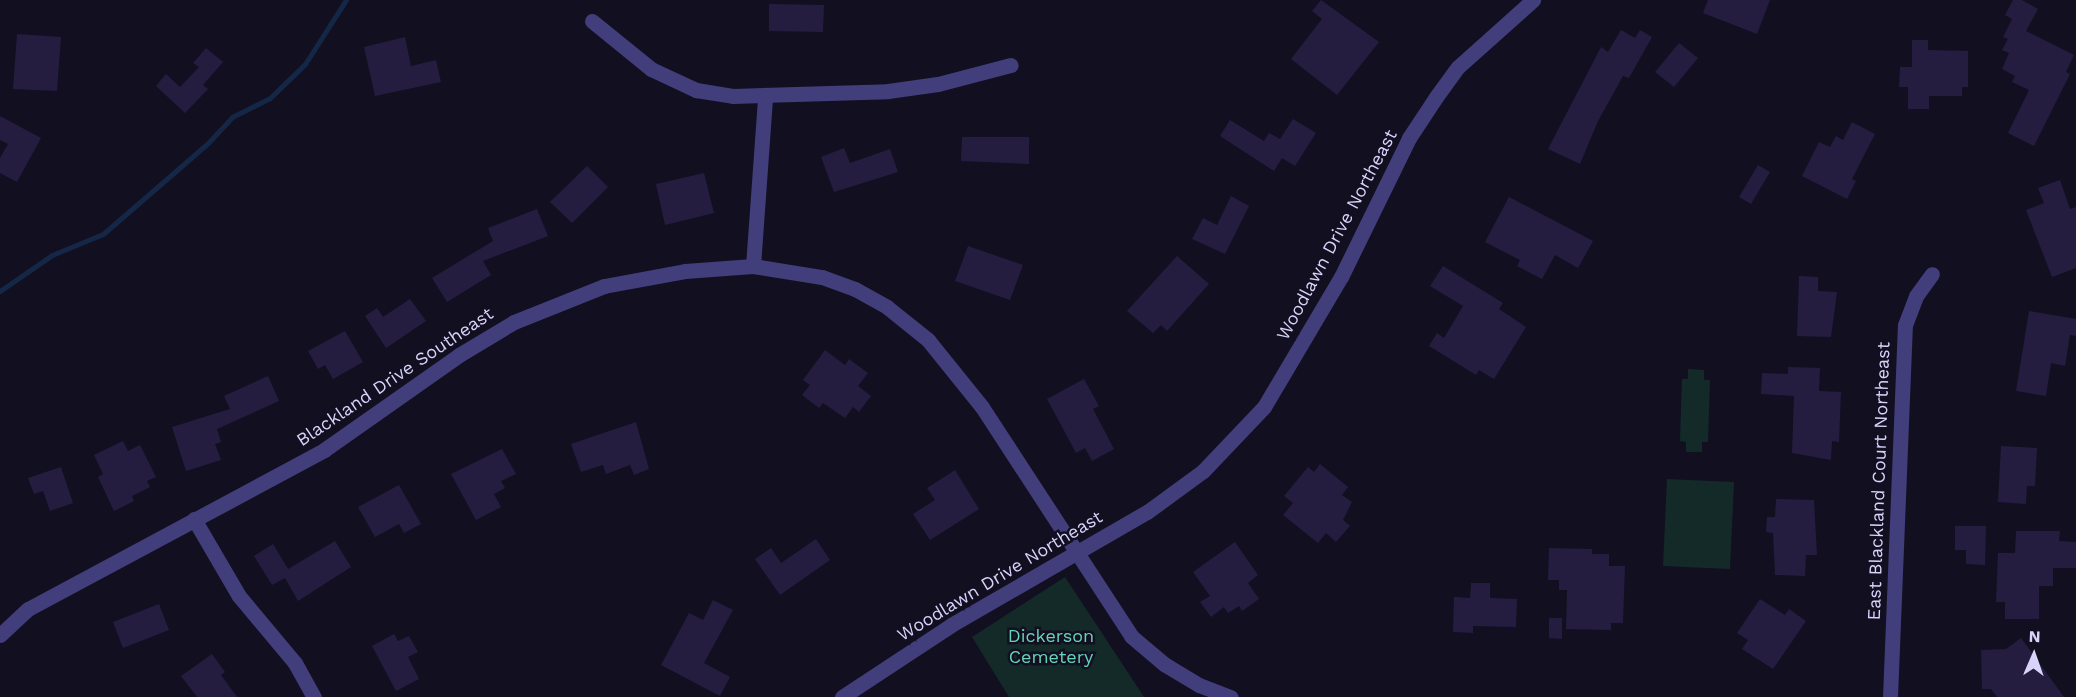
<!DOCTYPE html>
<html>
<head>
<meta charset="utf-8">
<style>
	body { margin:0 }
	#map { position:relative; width:2076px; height:697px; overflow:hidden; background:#120f20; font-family:"Work Sans",sans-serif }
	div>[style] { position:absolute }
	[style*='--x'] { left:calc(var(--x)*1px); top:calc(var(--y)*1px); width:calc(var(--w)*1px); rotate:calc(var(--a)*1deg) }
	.green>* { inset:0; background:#132a29 }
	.stream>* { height:5px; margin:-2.5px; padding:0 2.5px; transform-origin:2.5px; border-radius:2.5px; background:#142746 }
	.building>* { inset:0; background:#241d40 }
	.minor>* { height:15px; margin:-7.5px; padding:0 7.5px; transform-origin:7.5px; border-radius:7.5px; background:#413e7b }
	.tertiary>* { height:15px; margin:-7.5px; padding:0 7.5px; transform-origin:7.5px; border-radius:7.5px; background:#413e7b }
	span { translate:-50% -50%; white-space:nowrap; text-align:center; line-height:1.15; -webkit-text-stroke:5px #120f20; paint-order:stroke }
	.street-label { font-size:18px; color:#d8d3fb }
	.park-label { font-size:18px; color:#65d4b9 }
	.north { position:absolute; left:2004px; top:625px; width:60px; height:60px; -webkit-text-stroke:4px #120f20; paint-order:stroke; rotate:2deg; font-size:16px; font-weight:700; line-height:24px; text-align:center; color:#d8d3fb }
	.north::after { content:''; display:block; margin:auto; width:21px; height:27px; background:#d8d3fb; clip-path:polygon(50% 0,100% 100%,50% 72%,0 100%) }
</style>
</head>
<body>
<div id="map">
	<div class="green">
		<div style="clip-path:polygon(1688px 369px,1704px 370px,1704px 380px,1710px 380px,1708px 442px,1702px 442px,1702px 452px,1686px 452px,1686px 442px,1680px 441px,1682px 379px,1688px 379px)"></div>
		<div style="clip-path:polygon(1667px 479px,1734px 482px,1730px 569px,1663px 566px)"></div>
		<div style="clip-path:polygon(1065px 577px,1144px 697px,1009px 697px,972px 637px)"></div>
	</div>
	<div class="stream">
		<div style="--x:0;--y:291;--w:63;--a:-34.7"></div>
		<div style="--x:52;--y:255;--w:55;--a:-22.4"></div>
		<div style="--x:103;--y:234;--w:139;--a:-40.9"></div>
		<div style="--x:208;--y:143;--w:35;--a:-47"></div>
		<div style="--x:232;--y:117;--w:42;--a:-26.6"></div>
		<div style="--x:270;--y:98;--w:49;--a:-44.2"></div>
		<div style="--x:305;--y:64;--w:76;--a:-57.4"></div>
	</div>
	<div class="building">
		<div style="clip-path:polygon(1321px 0,1379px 42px,1337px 95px,1291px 59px,1322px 19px,1312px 11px)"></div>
		<div style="clip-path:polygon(1708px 0,1770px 0,1757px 34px,1703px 13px)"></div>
		<div style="clip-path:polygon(2013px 0,2022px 0,2038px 9px,2026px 31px,2074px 55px,2066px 72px,2070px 74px,2034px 146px,2008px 133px,2029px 90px,2012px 82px,2015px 76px,2002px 69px,2009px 53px,2002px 50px,2008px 39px,2003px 37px,2012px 19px,2005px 15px)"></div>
		<div style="clip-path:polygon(769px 4px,824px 5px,823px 32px,769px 31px)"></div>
		<div style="clip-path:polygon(1621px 30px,1635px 38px,1640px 30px,1652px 37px,1629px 78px,1623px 76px,1598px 121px,1580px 164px,1548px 149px,1601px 47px,1608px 52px)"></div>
		<div style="clip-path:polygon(17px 34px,61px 37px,57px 91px,13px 89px)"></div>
		<div style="clip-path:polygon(405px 37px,411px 66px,436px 60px,441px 82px,375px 96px,364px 47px)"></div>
		<div style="clip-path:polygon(1912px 40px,1928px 40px,1928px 50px,1968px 51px,1968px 87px,1962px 87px,1962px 96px,1929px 96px,1929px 109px,1908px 109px,1908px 87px,1899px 87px,1900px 67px,1912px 67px)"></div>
		<div style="clip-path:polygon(1679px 43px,1698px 58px,1674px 87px,1655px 72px)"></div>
		<div style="clip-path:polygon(206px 48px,223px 62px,203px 85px,208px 89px,185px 113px,156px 86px,166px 74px,180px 87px,199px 67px,193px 63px)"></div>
		<div style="clip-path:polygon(0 116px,41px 138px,17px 182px,0 173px,0 158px,8px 144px,0 140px)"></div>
		<div style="clip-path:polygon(1293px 119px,1316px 133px,1295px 166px,1282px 158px,1274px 171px,1220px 136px,1230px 120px,1264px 141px,1269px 133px,1280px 139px)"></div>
		<div style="clip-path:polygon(1852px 122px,1875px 134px,1852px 179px,1856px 181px,1847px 199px,1802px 176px,1819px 142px,1830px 147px,1836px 136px,1843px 140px)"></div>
		<div style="clip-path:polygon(962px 137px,1029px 137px,1029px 164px,961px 161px)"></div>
		<div style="clip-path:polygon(844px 148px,850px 163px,890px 149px,898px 172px,834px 192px,821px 157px)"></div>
		<div style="clip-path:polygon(1758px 165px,1770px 172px,1751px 204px,1739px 197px)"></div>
		<div style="clip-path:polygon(587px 166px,608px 187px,572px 223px,550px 202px)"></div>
		<div style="clip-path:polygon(704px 173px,714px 213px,665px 225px,656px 184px)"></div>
		<div style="clip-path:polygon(2060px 180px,2070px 209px,2076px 207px,2076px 268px,2052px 277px,2026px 210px,2044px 203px,2038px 188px)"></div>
		<div style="clip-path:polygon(1231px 196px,1249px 206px,1225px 254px,1192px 239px,1203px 218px,1217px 225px)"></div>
		<div style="clip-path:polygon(1509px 197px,1593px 241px,1578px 268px,1555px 255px,1542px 279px,1517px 266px,1520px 260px,1485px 242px)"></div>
		<div style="clip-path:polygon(537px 209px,548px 236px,483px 261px,491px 275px,447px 302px,432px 278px,493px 241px,488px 228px)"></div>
		<div style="clip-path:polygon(968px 246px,1023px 265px,1010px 300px,955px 281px)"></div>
		<div style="clip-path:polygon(1177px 256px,1209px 284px,1167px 331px,1161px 325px,1153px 333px,1127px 311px)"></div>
		<div style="clip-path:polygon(1443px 266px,1503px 303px,1499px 309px,1526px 327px,1494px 379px,1479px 370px,1476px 375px,1429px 346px,1437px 333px,1444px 338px,1463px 306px,1430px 286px)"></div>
		<div style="clip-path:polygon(1799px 276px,1818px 277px,1818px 291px,1837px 292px,1831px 337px,1797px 336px)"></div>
		<div style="clip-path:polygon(410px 299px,426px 321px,386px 348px,365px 316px,377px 308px,383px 317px)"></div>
		<div style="clip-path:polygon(2029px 311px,2076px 319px,2076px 336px,2070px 335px,2065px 366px,2051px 363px,2046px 396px,2016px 391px)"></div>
		<div style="clip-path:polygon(345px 331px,363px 362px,333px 379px,325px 365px,318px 369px,308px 351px)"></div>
		<div style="clip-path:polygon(825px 350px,845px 365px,849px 359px,868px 373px,858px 386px,871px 396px,859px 412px,853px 407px,845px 418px,823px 403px,819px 408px,802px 395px,810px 385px,803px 380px)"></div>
		<div style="clip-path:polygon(1788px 367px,1820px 368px,1819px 391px,1841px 392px,1839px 442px,1832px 441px,1831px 460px,1792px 453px,1794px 396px,1761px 394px,1762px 373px,1788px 374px)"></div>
		<div style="clip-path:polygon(268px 376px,279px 401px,217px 429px,221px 442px,215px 444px,221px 460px,186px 471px,172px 427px,230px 409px,224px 396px)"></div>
		<div style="clip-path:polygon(1084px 379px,1099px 406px,1093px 409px,1114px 449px,1092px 461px,1085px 448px,1076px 453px,1047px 399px)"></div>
		<div style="clip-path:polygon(636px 422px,649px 469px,634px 475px,630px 465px,606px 474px,603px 465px,581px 472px,571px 444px)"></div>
		<div style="clip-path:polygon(123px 441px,128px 451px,140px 445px,156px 477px,147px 481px,150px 487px,132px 496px,134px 501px,114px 511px,98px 477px,103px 474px,94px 455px)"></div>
		<div style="clip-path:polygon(2001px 446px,2037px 448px,2035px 486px,2027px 486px,2026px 504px,1998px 502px)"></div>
		<div style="clip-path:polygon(502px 449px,516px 474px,501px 481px,505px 488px,494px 494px,501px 507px,476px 520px,451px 474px)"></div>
		<div style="clip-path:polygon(1320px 464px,1348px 487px,1342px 495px,1352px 502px,1343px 520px,1350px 526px,1336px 542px,1326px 533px,1318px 543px,1283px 515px,1293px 503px,1284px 496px,1308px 467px,1314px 472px)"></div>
		<div style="clip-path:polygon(61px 467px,73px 503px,50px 511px,43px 491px,34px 494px,28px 478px)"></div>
		<div style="clip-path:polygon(955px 470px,979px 509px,930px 540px,913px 514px,935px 500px,927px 488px)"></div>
		<div style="clip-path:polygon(399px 485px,421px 524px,404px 533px,399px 524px,375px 537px,358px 507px)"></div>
		<div style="clip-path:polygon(1776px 499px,1814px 500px,1817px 555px,1806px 555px,1805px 576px,1775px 575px,1773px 533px,1766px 532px,1767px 517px,1775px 517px)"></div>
		<div style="clip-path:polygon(1955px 526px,1986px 526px,1985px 565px,1966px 564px,1966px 550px,1955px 550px)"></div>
		<div style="clip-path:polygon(2016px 531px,2060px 531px,2059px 541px,2076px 542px,2076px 568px,2053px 568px,2053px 586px,2039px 586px,2039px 619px,2005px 619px,2005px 602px,1996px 602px,1998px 553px,2015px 553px)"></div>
		<div style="clip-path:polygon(816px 539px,830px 560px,780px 595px,755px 559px,771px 548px,781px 563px)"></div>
		<div style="clip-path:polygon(335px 541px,351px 567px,298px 601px,285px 578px,272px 585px,254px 556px,273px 544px,288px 569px)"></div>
		<div style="clip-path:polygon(1235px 542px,1258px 575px,1248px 583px,1259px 599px,1242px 611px,1239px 606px,1228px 613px,1224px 607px,1211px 617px,1200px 602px,1210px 596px,1193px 572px)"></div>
		<div style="clip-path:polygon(1549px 548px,1592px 549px,1592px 554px,1609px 554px,1609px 566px,1625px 566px,1623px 623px,1611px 623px,1611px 630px,1566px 629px,1567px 590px,1559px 590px,1559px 580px,1548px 580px)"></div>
		<div style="clip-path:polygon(1471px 583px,1490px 583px,1490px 598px,1517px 599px,1516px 627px,1473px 626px,1473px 633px,1453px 632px,1454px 597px,1470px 598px)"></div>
		<div style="clip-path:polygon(1760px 599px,1785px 615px,1789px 609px,1806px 621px,1773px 669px,1742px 649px,1748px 640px,1737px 633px)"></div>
		<div style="clip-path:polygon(713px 600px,733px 610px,704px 663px,730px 677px,720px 696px,661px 665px,689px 613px,703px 620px)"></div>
		<div style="clip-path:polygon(159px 604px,169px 630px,123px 648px,113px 622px)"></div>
		<div style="clip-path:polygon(1549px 618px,1562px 618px,1562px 639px,1549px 638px)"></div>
		<div style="clip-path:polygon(394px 634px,398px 641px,409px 636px,418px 652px,408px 657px,419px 679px,396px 691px,372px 646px)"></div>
		<div style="clip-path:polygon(2021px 638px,2064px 697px,1997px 697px,1991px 689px,1982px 689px,1981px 650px,2006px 649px)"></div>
		<div style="clip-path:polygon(212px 654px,225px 672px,221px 675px,237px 697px,197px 697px,181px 676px)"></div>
	</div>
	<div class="minor">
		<div style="--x:592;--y:21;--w:76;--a:39.1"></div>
		<div style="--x:651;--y:69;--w:50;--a:25"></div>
		<div style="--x:696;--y:90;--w:37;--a:9"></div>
		<div style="--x:733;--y:96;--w:155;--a:-1.8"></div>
		<div style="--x:888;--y:91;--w:50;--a:-8"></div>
		<div style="--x:938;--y:84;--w:75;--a:-14.6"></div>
		<div style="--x:753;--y:266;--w:168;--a:-85.9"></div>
		<div style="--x:194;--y:519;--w:89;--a:59.7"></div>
		<div style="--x:239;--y:596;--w:87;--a:50.1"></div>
		<div style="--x:295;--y:663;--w:39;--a:61"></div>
		<div style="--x:0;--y:635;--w:38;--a:-43"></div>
		<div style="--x:28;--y:609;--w:336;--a:-28.2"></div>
		<div style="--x:324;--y:450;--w:165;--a:-35.1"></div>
		<div style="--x:459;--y:355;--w:64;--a:-31"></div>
		<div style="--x:514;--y:322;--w:97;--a:-21.8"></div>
		<div style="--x:604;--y:286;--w:82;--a:-10.5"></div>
		<div style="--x:685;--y:271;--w:68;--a:-4.2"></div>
		<div style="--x:753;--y:266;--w:70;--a:9.1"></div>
		<div style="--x:822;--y:277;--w:35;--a:20"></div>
		<div style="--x:855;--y:289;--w:37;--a:29"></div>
		<div style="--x:887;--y:307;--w:53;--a:38.8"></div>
		<div style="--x:928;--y:340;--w:86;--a:51.1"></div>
		<div style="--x:982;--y:407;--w:273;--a:56.9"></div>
		<div style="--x:1131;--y:636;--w:43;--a:40.3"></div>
		<div style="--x:1164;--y:664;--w:41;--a:31"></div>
		<div style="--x:1199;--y:685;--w:34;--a:21"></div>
		<div style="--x:1890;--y:697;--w:372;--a:-87.7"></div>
		<div style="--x:1905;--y:325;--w:31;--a:-69"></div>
		<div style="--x:1916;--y:296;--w:27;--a:-54"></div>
	</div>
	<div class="tertiary">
		<div style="--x:842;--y:697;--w:131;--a:-33.4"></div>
		<div style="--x:951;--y:625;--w:226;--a:-30"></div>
		<div style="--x:1147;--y:512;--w:69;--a:-36.2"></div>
		<div style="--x:1203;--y:471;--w:88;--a:-46.4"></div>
		<div style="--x:1264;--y:407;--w:151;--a:-59.4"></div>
		<div style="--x:1341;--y:277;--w:155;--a:-63.9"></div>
		<div style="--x:1409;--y:138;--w:49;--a:-56.6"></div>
		<div style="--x:1436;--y:97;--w:37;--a:-54"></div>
		<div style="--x:1458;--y:67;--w:101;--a:-41.8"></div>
	</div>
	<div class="street-label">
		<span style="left:1337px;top:235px;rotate:-62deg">Woodlawn Drive Northeast</span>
		<span style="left:395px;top:377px;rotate:-34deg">Blackland Drive Southeast</span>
		<span style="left:1879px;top:481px;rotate:-88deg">East Blackland Court Northeast</span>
		<span style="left:1000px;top:576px;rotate:-31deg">Woodlawn Drive Northeast</span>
	</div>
	<div class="park-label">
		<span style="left:1051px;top:647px">Dickerson<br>Cemetery</span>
	</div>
	<div class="north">N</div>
</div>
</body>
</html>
